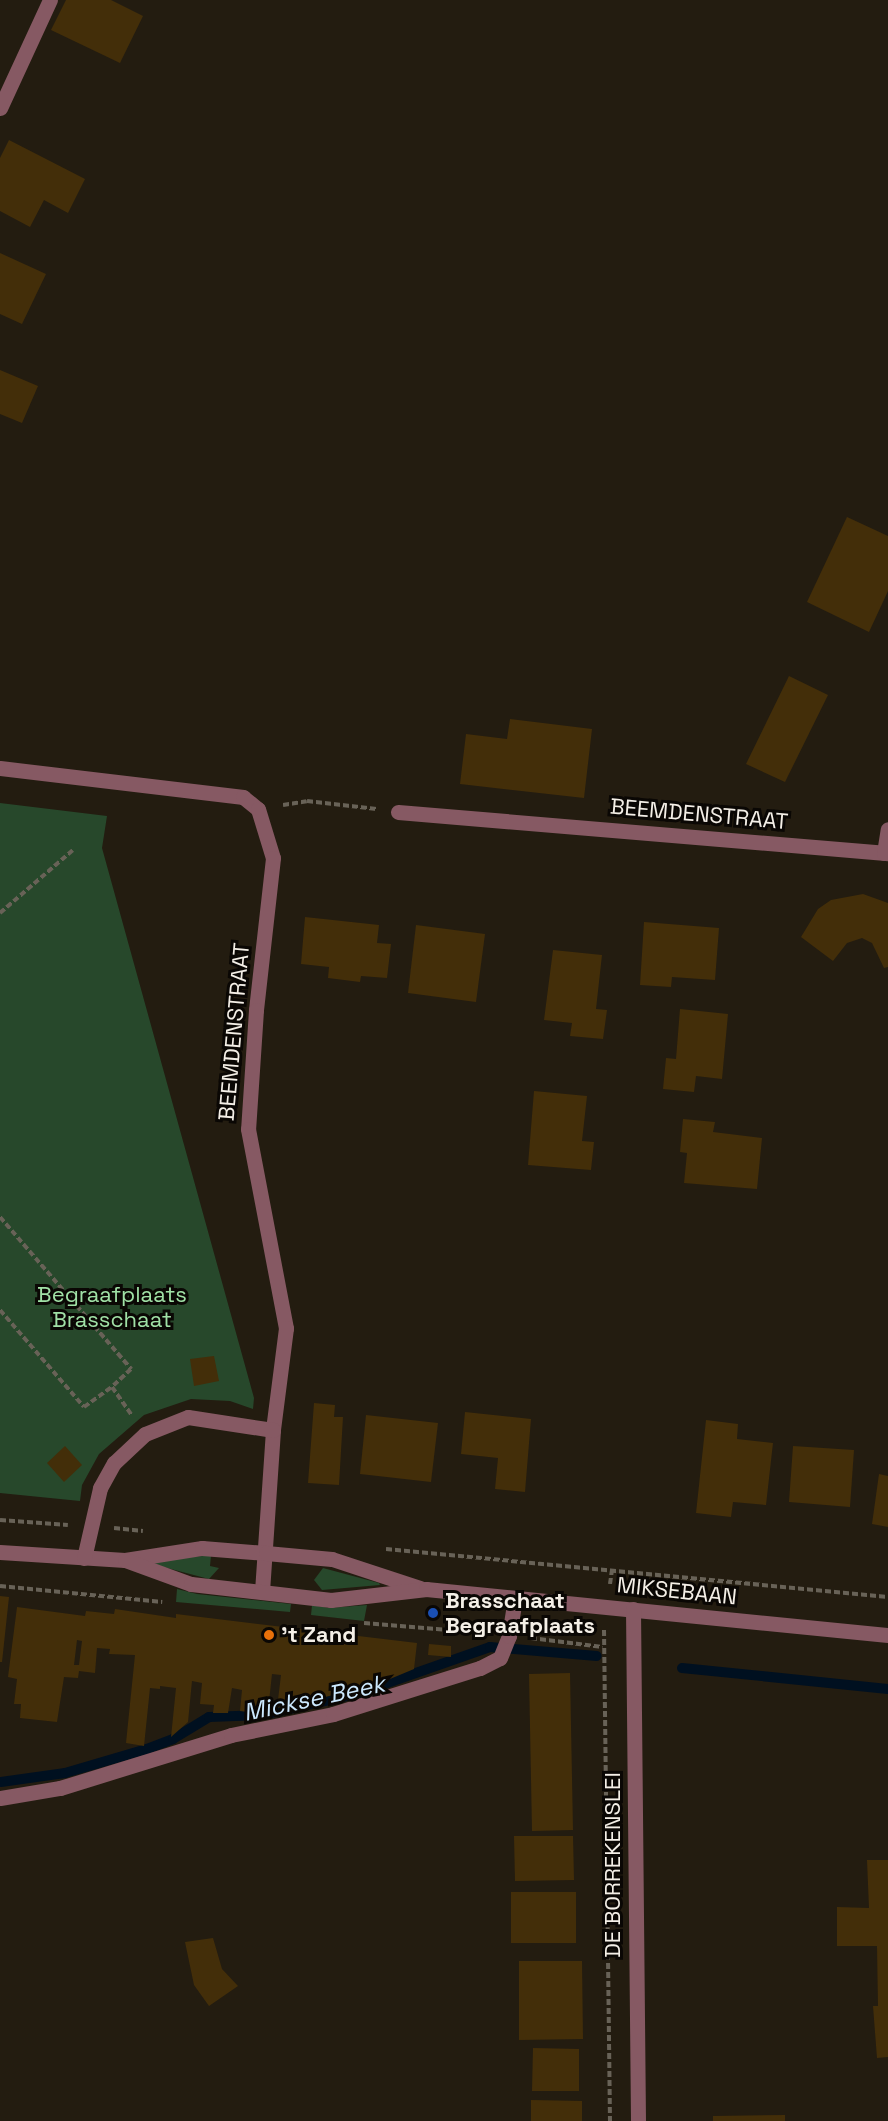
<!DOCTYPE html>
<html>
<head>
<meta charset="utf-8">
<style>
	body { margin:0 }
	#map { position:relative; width:888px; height:2121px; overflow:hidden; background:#231c10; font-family:"Space Grotesk",sans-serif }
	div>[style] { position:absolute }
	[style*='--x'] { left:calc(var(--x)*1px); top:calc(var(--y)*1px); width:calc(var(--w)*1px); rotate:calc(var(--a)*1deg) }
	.green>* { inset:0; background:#27482b }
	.stream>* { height:10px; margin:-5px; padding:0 5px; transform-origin:5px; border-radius:5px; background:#001020 }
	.building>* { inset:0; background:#432e09 }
	.path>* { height:4px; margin-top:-2px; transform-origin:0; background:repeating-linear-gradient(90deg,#686257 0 6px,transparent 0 9px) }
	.minor>* { height:15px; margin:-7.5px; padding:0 7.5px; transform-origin:7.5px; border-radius:7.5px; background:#865963 }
	.dots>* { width:16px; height:16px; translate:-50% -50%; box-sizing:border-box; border:3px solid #0a0704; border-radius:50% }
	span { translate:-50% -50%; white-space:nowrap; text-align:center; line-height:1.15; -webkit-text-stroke:6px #0a0704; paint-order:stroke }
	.street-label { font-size:22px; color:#f4efe7 }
	.park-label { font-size:22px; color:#a0e1a6 }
	.poi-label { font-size:22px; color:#f4efe7; font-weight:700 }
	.left { translate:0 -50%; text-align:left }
	.water-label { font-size:24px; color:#cce8fd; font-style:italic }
</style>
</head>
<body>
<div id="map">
	<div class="green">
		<div style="clip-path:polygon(0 803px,107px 816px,102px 848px,254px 1398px,253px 1409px,230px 1401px,191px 1399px,144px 1415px,99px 1454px,82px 1485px,80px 1501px,0 1493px)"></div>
		<div style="clip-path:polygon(203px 1556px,211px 1556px,210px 1566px,219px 1568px,209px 1579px,152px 1564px,156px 1559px)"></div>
		<div style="clip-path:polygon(323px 1568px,379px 1583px,380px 1585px,322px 1590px,314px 1580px)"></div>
		<div style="clip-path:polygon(177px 1589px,197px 1594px,291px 1604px,290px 1612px,176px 1602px)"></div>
		<div style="clip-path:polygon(312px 1605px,329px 1608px,367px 1605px,364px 1621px,311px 1615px)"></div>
	</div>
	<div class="stream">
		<div style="--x:682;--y:1668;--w:207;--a:5.8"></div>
		<div style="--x:1;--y:1782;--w:65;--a:-8"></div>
		<div style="--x:65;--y:1773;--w:85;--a:-16.3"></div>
		<div style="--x:147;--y:1749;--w:28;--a:-21"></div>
		<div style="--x:173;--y:1739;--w:42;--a:-31.4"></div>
		<div style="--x:209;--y:1717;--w:53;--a:-2.2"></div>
		<div style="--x:262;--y:1715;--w:96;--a:-12.6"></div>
		<div style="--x:356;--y:1694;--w:142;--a:-19.3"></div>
		<div style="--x:490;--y:1647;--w:107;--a:4.8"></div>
	</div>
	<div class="building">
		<div style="clip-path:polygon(66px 0,111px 0,143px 16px,120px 63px,51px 30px)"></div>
		<div style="clip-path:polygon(9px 140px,85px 179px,68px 213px,44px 200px,30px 227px,0 211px,0 158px)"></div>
		<div style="clip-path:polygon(0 253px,46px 274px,22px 324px,0 314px)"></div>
		<div style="clip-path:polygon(0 370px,38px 386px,22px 423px,0 414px)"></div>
		<div style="clip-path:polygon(847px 517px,888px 536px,888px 591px,869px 632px,807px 602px)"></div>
		<div style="clip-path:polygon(789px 676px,828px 695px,785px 782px,746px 764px)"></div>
		<div style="clip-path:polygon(510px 719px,592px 729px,584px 798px,460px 784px,466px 734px,507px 739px)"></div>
		<div style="clip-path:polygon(863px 894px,888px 903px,888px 967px,884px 968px,872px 943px,862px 938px,847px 943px,833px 961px,801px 937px,818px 909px,831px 900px)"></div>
		<div style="clip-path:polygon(305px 917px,379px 925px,377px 943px,391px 944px,387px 978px,361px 976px,360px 982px,328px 978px,329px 967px,301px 964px)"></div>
		<div style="clip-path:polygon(644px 922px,719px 928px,715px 980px,672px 977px,671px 987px,640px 985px)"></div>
		<div style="clip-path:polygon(416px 925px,485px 934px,476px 1002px,408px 993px)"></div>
		<div style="clip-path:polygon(553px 950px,602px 955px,596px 1009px,607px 1010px,603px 1039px,570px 1036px,572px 1023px,544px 1020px)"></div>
		<div style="clip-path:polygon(680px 1009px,728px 1014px,722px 1079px,696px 1076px,694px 1092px,663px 1089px,666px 1058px,676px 1059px)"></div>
		<div style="clip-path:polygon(534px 1091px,587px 1096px,582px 1141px,594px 1142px,591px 1170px,528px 1165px)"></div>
		<div style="clip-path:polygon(683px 1119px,715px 1122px,713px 1132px,762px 1138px,757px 1189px,684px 1183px,687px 1153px,680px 1152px)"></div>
		<div style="clip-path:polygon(214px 1356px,219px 1381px,194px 1386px,190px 1359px)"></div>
		<div style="clip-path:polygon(314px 1403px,335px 1405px,334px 1417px,343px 1417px,339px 1485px,308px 1483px)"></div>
		<div style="clip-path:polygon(465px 1412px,531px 1419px,525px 1492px,495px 1489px,498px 1458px,461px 1454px)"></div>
		<div style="clip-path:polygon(366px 1415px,438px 1423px,431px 1482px,360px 1474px)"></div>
		<div style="clip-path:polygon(706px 1420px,738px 1424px,737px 1439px,773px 1443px,766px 1505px,733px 1502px,731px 1517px,696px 1513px)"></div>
		<div style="clip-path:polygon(65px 1446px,82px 1465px,64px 1482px,47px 1463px)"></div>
		<div style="clip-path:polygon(793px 1446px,854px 1450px,850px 1507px,789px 1502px)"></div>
		<div style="clip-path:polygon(879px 1474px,888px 1476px,888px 1527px,872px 1524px)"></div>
		<div style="clip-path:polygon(0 1596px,9px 1597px,2px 1662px,0 1662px)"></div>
		<div style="clip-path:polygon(evenodd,17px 1607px,85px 1616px,86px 1611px,114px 1614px,115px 1609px,176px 1618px,176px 1614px,417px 1643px,414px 1669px,378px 1684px,365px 1682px,364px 1688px,277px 1708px,281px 1675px,272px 1674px,268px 1711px,255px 1713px,240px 1711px,242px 1690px,232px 1688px,228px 1713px,213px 1713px,214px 1705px,200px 1704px,202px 1683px,192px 1681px,188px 1722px,171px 1737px,176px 1688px,160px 1686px,160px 1689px,150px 1688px,144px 1746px,126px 1743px,135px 1655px,109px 1654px,110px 1649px,97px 1648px,95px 1673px,79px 1671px,78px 1678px,64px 1677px,57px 1722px,20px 1718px,21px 1704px,14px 1704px,17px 1679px,8px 1677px,17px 1607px,77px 1640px,82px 1641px,79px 1665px,74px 1665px,77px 1640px)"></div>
		<div style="clip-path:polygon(429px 1644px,451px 1646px,451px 1657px,428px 1655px)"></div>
		<div style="clip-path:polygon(570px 1673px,573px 1830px,532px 1831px,529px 1674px)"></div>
		<div style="clip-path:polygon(514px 1836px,573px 1836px,574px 1880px,515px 1881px)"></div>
		<div style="clip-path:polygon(867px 1860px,888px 1860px,888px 2057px,877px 2058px,873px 2006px,878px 2006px,877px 1946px,837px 1946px,837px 1907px,869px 1908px)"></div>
		<div style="clip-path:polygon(511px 1892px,576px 1892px,576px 1943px,511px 1943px)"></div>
		<div style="clip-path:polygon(213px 1938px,222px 1969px,238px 1986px,209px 2006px,194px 1985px,185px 1942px)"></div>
		<div style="clip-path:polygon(519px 1961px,582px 1961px,583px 2039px,519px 2040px)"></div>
		<div style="clip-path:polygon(533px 2048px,579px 2049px,579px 2091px,532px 2091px)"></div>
		<div style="clip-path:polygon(531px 2100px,582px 2101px,582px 2121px,531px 2121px)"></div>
		<div style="clip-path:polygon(785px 2115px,785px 2121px,713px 2121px,713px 2116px)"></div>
	</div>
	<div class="path">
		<div style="--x:283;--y:805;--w:24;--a:-9"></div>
		<div style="--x:307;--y:801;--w:70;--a:6.5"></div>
		<div style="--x:0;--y:913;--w:96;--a:-40.8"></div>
		<div style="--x:0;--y:1217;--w:201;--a:49.2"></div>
		<div style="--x:131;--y:1369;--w:26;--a:137"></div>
		<div style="--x:112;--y:1387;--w:35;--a:55"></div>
		<div style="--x:0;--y:1310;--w:128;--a:49.1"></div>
		<div style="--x:84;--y:1407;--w:34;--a:-36"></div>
		<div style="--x:0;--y:1520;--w:68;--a:4.2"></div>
		<div style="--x:114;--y:1528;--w:29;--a:6"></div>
		<div style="--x:386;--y:1549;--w:504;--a:5.46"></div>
		<div style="--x:610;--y:1584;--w:14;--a:-82"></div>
		<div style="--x:0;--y:1586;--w:163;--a:5.6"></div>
		<div style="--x:364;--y:1623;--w:121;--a:4.7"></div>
		<div style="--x:604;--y:1630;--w:491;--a:89.3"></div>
		<div style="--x:531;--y:1638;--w:72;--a:7.2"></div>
	</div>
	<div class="minor">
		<div style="--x:0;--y:108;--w:119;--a:-65.2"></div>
		<div style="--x:0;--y:768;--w:245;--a:6.8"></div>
		<div style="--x:243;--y:797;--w:19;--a:39"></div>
		<div style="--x:258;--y:809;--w:51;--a:73"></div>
		<div style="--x:273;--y:858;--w:153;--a:96.4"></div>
		<div style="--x:256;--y:1010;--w:119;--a:93.8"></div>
		<div style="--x:248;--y:1129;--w:203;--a:79.2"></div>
		<div style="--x:286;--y:1328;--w:103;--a:97.3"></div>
		<div style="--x:273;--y:1430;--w:162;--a:93.9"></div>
		<div style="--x:398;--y:812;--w:492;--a:4.8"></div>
		<div style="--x:884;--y:853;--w:24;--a:-81"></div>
		<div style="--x:0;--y:1552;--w:125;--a:3.7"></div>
		<div style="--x:125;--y:1560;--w:78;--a:-8.9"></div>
		<div style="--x:202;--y:1548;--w:64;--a:4.5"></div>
		<div style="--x:266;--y:1553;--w:66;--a:5.2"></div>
		<div style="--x:332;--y:1559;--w:93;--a:18.2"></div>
		<div style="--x:84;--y:1558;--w:72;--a:-77.1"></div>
		<div style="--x:100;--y:1488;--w:29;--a:-61"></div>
		<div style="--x:114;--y:1463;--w:42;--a:-43.1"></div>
		<div style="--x:145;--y:1434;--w:46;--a:-21.6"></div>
		<div style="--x:188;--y:1417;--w:86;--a:8.7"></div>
		<div style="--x:125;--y:1560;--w:70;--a:20"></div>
		<div style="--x:191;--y:1584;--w:141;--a:6.5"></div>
		<div style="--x:331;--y:1600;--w:96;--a:-6.6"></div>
		<div style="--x:426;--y:1589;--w:464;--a:5.7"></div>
		<div style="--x:633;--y:1609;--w:512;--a:89.44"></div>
		<div style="--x:0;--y:1798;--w:61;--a:-9.5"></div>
		<div style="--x:60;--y:1788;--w:179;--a:-17.2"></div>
		<div style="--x:231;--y:1735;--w:104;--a:-11.6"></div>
		<div style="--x:333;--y:1714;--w:154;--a:-17.4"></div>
		<div style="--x:480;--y:1668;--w:22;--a:-27"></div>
		<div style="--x:500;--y:1658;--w:24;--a:-68"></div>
		<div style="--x:509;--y:1636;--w:38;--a:-81"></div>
	</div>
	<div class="dots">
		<div style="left:433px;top:1613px;background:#1a4fb4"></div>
		<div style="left:269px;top:1635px;background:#e8710a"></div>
	</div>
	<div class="street-label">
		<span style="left:699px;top:814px;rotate:5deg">BEEMDENSTRAAT</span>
		<span style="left:234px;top:1032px;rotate:-85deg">BEEMDENSTRAAT</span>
		<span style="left:677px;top:1591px;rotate:6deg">MIKSEBAAN</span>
		<span style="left:613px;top:1865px;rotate:-90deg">DE BORREKENSLEI</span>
	</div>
	<div class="park-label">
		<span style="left:112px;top:1307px">Begraafplaats<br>Brasschaat</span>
	</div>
	<div class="poi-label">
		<span class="left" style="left:445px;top:1613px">Brasschaat<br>Begraafplaats</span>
		<span class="left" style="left:281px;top:1635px">'t Zand</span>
	</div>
	<div class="water-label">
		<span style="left:314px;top:1698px;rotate:-12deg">Mickse Beek</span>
	</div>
</div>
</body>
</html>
